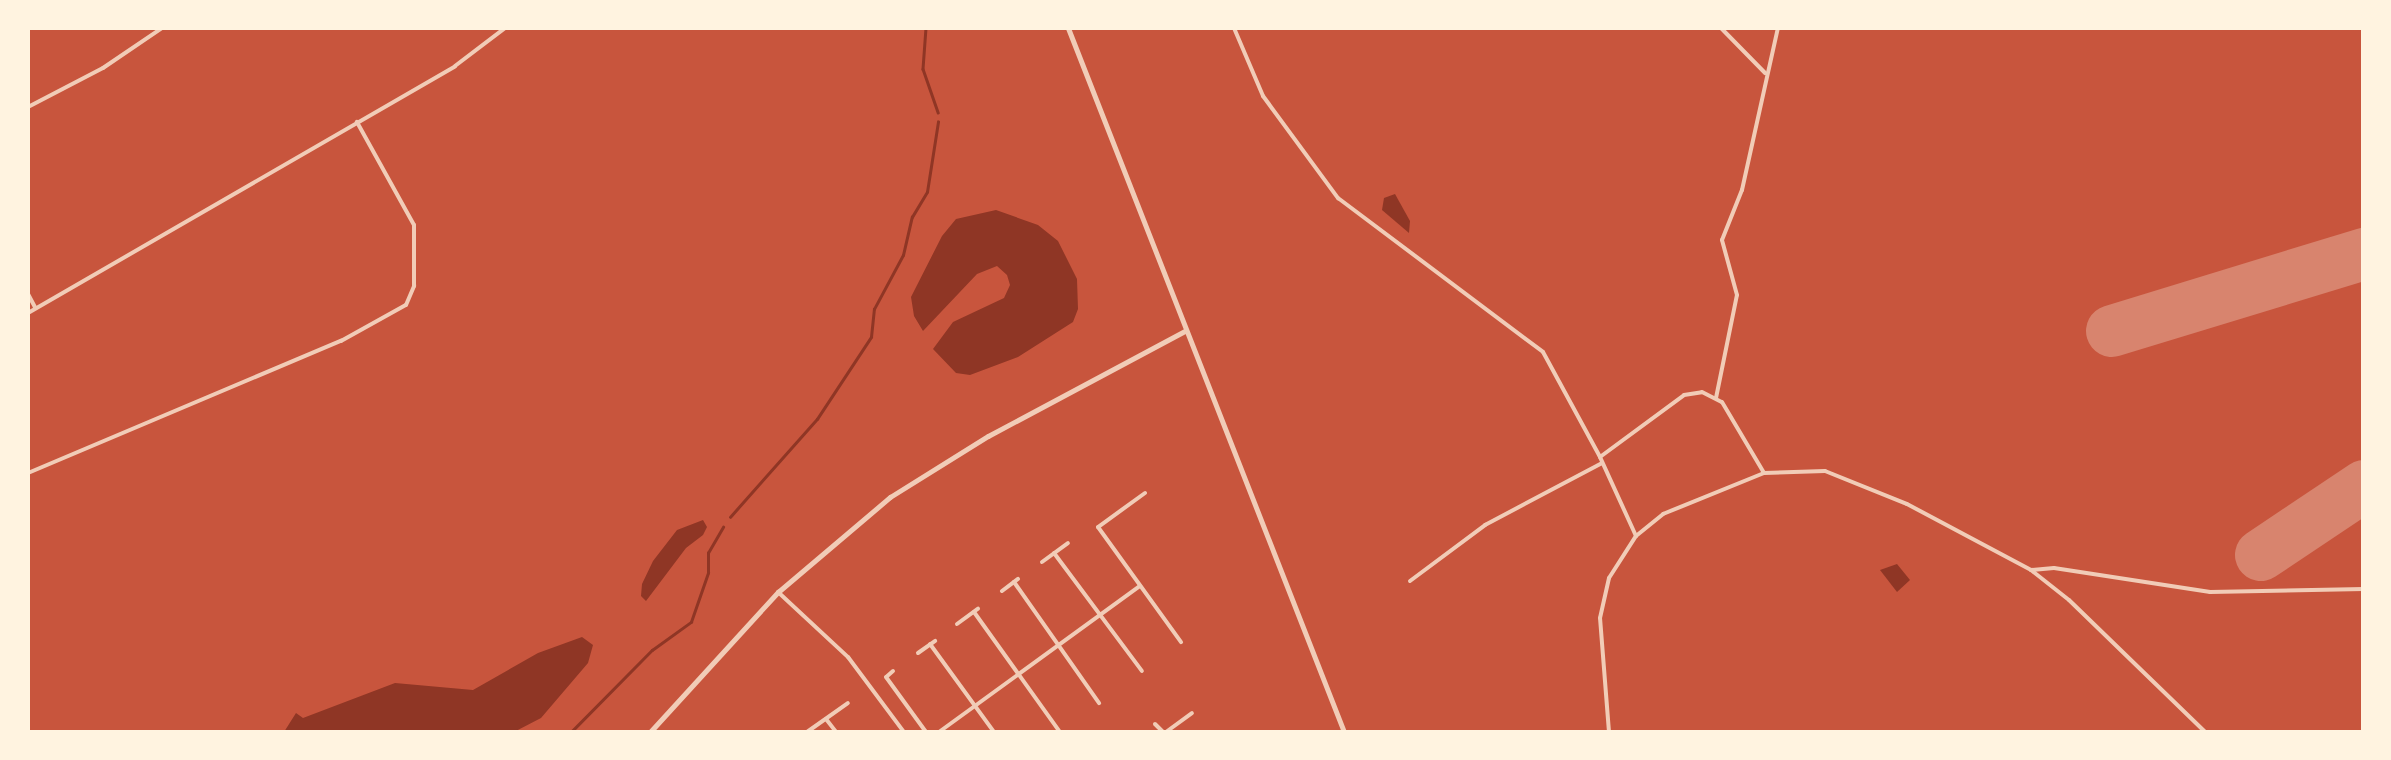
<!DOCTYPE html>
<html>
<head>
<meta charset="utf-8">
<style>
	body { margin:0 }
	#map { position:relative; width:2391px; height:760px; overflow:hidden; background:#c8553d; font-family:"Fira Sans Condensed",sans-serif }
	div>[style] { position:absolute }
	[style*='--x'] { left:calc(var(--x)*1px); top:calc(var(--y)*1px); width:calc(var(--w)*1px); rotate:calc(var(--a)*1deg) }
	.water>* { inset:0; background:#8f3625 }
	.stream>* { height:2.5px; margin:-1.25px; padding:0 1.25px; transform-origin:1.25px; border-radius:1.25px; background:#8f3625 }
	.runway>* { height:52px; margin:-26px; padding:0 26px; transform-origin:26px; border-radius:26px; background:#d8846e }
	.minor>* { height:4px; margin:-2px; padding:0 2px; transform-origin:2px; border-radius:2px; background:#f1ccb7 }
	.tertiary>* { height:5px; margin:-2.5px; padding:0 2.5px; transform-origin:2.5px; border-radius:2.5px; background:#f1ccb7 }
	span { translate:-50% -50%; white-space:nowrap; text-align:center; line-height:1.15; -webkit-text-stroke:8px #fff3e0; paint-order:stroke }
	.frame { position:absolute; inset:0; border:30px solid #fff3e0; pointer-events:none }
</style>
</head>
<body>
<div id="map">
	<div class="water">
		<div style="clip-path:polygon(1395px 194px,1410px 221px,1409px 233px,1382px 210px,1384px 198px)"></div>
		<div style="clip-path:polygon(996px 210px,1038px 225px,1058px 241px,1077px 279px,1078px 309px,1073px 322px,1018px 357px,970px 375px,956px 373px,933px 349px,953px 322px,1004px 298px,1010px 285px,1007px 275px,997px 266px,977px 274px,923px 331px,914px 316px,911px 297px,942px 236px,956px 219px)"></div>
		<div style="clip-path:polygon(703px 520px,707px 527px,703px 535px,686px 548px,646px 601px,641px 596px,642px 584px,653px 561px,677px 530px)"></div>
		<div style="clip-path:polygon(1897px 564px,1910px 580px,1897px 592px,1880px 570px)"></div>
		<div style="clip-path:polygon(582px 637px,593px 645px,588px 663px,541px 718px,514px 732px,284px 732px,296px 713px,303px 718px,395px 683px,473px 690px,538px 653px)"></div>
	</div>
	<div class="stream">
		<div style="--x:926;--y:28;--w:41;--a:94.2"></div>
		<div style="--x:923;--y:69;--w:46;--a:70.8"></div>
		<div style="--x:730;--y:517;--w:131;--a:-48.4"></div>
		<div style="--x:817;--y:419;--w:98;--a:-56.6"></div>
		<div style="--x:871;--y:337;--w:28;--a:-84"></div>
		<div style="--x:874;--y:309;--w:61;--a:-61.8"></div>
		<div style="--x:903;--y:255;--w:39;--a:-77"></div>
		<div style="--x:912;--y:217;--w:29;--a:-59"></div>
		<div style="--x:927;--y:192;--w:71;--a:-81.1"></div>
		<div style="--x:571;--y:732;--w:115;--a:-45.4"></div>
		<div style="--x:652;--y:650;--w:48;--a:-35.7"></div>
		<div style="--x:691;--y:622;--w:52;--a:-70.9"></div>
		<div style="--x:708;--y:573;--w:20;--a:-90"></div>
		<div style="--x:708;--y:553;--w:30;--a:-60"></div>
	</div>
	<div class="runway">
		<div style="--x:2112;--y:331;--w:264;--a:-17"></div>
		<div style="--x:2261;--y:555;--w:124;--a:-33.8"></div>
	</div>
	<div class="minor">
		<div style="--x:1234;--y:28;--w:74;--a:66.9"></div>
		<div style="--x:1263;--y:96;--w:127;--a:53.7"></div>
		<div style="--x:1338;--y:198;--w:256;--a:36.9"></div>
		<div style="--x:1543;--y:352;--w:119;--a:61.5"></div>
		<div style="--x:1721;--y:28;--w:63;--a:45.6"></div>
		<div style="--x:28;--y:107;--w:85;--a:-27.5"></div>
		<div style="--x:103;--y:68;--w:71;--a:-34.1"></div>
		<div style="--x:28;--y:294;--w:15;--a:62"></div>
		<div style="--x:28;--y:313;--w:493;--a:-30"></div>
		<div style="--x:455;--y:66;--w:63;--a:-37.2"></div>
		<div style="--x:1716;--y:398;--w:105;--a:-78.5"></div>
		<div style="--x:1737;--y:295;--w:57;--a:-105.3"></div>
		<div style="--x:1722;--y:240;--w:54;--a:-68.2"></div>
		<div style="--x:1742;--y:190;--w:166;--a:-77.5"></div>
		<div style="--x:28;--y:473;--w:340;--a:-22.9"></div>
		<div style="--x:341;--y:341;--w:74;--a:-29"></div>
		<div style="--x:406;--y:305;--w:21;--a:-67"></div>
		<div style="--x:414;--y:286;--w:61;--a:-90"></div>
		<div style="--x:414;--y:225;--w:118;--a:-119"></div>
		<div style="--x:1145;--y:493;--w:58;--a:144.1"></div>
		<div style="--x:1098;--y:527;--w:142;--a:54.2"></div>
		<div style="--x:1636;--y:536;--w:87;--a:-114.5"></div>
		<div style="--x:1600;--y:457;--w:104;--a:-36.4"></div>
		<div style="--x:1684;--y:395;--w:18;--a:-9"></div>
		<div style="--x:1702;--y:392;--w:22;--a:27"></div>
		<div style="--x:1722;--y:402;--w:82;--a:59.4"></div>
		<div style="--x:1054;--y:553;--w:147;--a:53.3"></div>
		<div style="--x:1042;--y:562;--w:32;--a:-36"></div>
		<div style="--x:2031;--y:570;--w:23;--a:-5"></div>
		<div style="--x:2054;--y:568;--w:158;--a:8.7"></div>
		<div style="--x:2210;--y:592;--w:154;--a:-1.1"></div>
		<div style="--x:1410;--y:581;--w:94;--a:-36.7"></div>
		<div style="--x:1485;--y:525;--w:132;--a:-27.9"></div>
		<div style="--x:1014;--y:582;--w:148;--a:54.9"></div>
		<div style="--x:1002;--y:591;--w:20;--a:-37"></div>
		<div style="--x:778;--y:592;--w:96;--a:42.9"></div>
		<div style="--x:848;--y:657;--w:94;--a:53.3"></div>
		<div style="--x:974;--y:612;--w:148;--a:54.4"></div>
		<div style="--x:957;--y:624;--w:26;--a:-36"></div>
		<div style="--x:930;--y:644;--w:109;--a:54"></div>
		<div style="--x:918;--y:653;--w:21;--a:-35"></div>
		<div style="--x:893;--y:671;--w:9;--a:139"></div>
		<div style="--x:886;--y:677;--w:68;--a:54"></div>
		<div style="--x:826;--y:719;--w:16;--a:52"></div>
		<div style="--x:1155;--y:724;--w:11;--a:45"></div>
		<div style="--x:807;--y:732;--w:50;--a:-35.3"></div>
		<div style="--x:939;--y:732;--w:248;--a:-36"></div>
		<div style="--x:1166;--y:732;--w:32;--a:-36"></div>
		<div style="--x:1609;--y:732;--w:114;--a:-94.5"></div>
		<div style="--x:1600;--y:618;--w:41;--a:-77.3"></div>
		<div style="--x:1609;--y:578;--w:50;--a:-57.3"></div>
		<div style="--x:1636;--y:536;--w:35;--a:-39"></div>
		<div style="--x:1663;--y:514;--w:109;--a:-22.1"></div>
		<div style="--x:1764;--y:473;--w:61;--a:-1.9"></div>
		<div style="--x:1825;--y:471;--w:88;--a:21.9"></div>
		<div style="--x:1907;--y:504;--w:140;--a:28"></div>
		<div style="--x:2031;--y:570;--w:48;--a:38.3"></div>
		<div style="--x:2069;--y:600;--w:190;--a:44.1"></div>
	</div>
	<div class="tertiary">
		<div style="--x:1068;--y:28;--w:756;--a:68.59"></div>
		<div style="--x:650;--y:732;--w:190;--a:-47.6"></div>
		<div style="--x:778;--y:592;--w:147;--a:-40.3"></div>
		<div style="--x:890;--y:497;--w:115;--a:-31.9"></div>
		<div style="--x:988;--y:436;--w:223;--a:-28.1"></div>
	</div>
	<div class="frame"></div>
</div>
</body>
</html>
